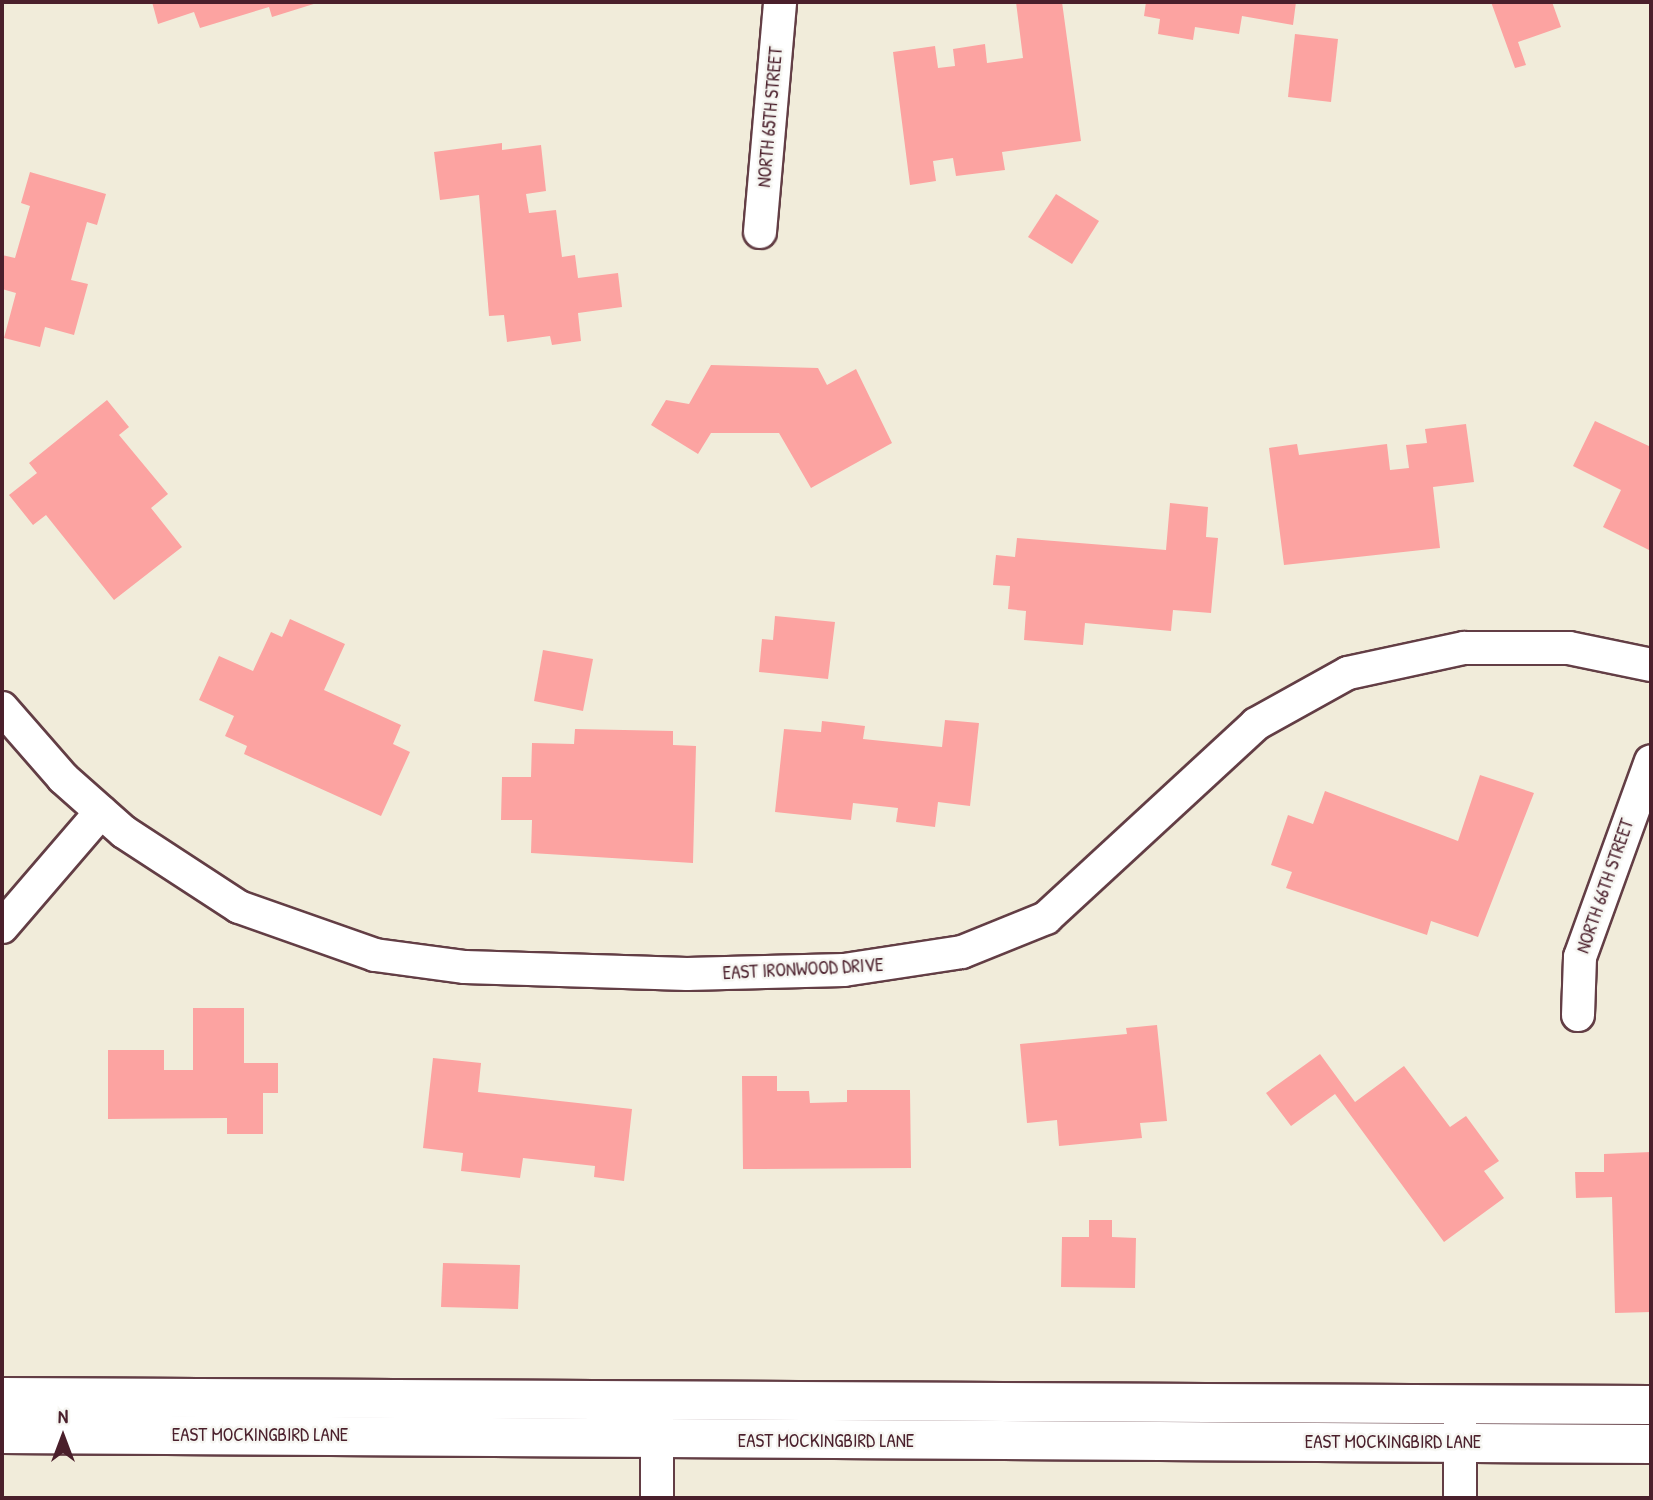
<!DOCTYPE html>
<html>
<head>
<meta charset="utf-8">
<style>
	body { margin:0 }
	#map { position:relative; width:1653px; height:1500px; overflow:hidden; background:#f1ecda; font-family:"Patrick Hand",sans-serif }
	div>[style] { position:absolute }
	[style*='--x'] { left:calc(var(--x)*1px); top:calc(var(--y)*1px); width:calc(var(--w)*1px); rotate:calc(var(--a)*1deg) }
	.building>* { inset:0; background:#fca3a1 }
	.roads { filter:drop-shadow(2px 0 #633e45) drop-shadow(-2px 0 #633e45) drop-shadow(0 2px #633e45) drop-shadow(0 -2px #633e45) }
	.minor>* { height:32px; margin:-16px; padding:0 16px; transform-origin:16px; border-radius:16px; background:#fff }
	.tertiary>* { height:38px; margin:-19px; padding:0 19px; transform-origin:19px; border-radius:19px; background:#fff }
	span { translate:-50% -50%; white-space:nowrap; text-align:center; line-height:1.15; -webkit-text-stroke:5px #f6f6f2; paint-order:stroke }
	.street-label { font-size:19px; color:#4a1f2b }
	.frame { position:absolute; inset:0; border:4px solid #4a1f2b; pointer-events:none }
	.north { position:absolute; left:28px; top:1402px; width:70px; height:70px; -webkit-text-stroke:5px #f6f6f2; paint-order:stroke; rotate:0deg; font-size:19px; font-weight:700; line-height:28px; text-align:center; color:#4a1f2b }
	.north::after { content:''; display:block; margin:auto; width:24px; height:32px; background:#4a1f2b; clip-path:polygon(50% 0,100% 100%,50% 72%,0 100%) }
</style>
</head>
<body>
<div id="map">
	<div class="building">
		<div style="clip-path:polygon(152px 2px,320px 2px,272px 17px,269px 7px,200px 28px,194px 12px,158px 24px)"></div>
		<div style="clip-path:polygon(1016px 2px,1062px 2px,1081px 141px,1002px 152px,1005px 170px,956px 176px,953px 158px,933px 161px,936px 181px,910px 185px,893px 52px,935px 46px,938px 68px,955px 66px,953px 49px,985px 44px,987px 63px,1023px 58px)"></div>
		<div style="clip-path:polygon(1146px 2px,1296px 2px,1293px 25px,1242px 16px,1239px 34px,1195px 27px,1193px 40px,1158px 34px,1160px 19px,1144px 16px)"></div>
		<div style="clip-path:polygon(1491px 2px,1552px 2px,1561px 27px,1518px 42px,1526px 65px,1515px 68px)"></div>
		<div style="clip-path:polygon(1295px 34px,1338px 39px,1331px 102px,1288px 97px)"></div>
		<div style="clip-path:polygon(502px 143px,502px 150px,541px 145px,546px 191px,526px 194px,529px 213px,556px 210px,562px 257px,575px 255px,578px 278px,618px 273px,622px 307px,578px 313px,581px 341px,552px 345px,550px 336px,507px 342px,504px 315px,489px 316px,479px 195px,440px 200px,434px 152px)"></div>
		<div style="clip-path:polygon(30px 172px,106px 194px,97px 225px,87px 222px,71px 280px,88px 284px,74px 335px,45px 327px,40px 347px,4px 338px,16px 293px,2px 289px,2px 255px,15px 258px,30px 206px,21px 203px)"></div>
		<div style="clip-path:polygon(1056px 194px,1099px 221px,1072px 264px,1028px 237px)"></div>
		<div style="clip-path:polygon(711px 365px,818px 368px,827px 385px,856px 369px,892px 443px,811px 488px,779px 433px,711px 433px,698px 454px,651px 425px,666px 400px,689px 404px)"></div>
		<div style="clip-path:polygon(107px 400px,129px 427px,119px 435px,168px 494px,151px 508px,182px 547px,114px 600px,46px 515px,33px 525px,9px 495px,37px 473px,29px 463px)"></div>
		<div style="clip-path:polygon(1595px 421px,1651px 447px,1651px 551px,1603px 527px,1621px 490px,1573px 466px)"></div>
		<div style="clip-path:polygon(1466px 424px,1474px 482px,1433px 487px,1440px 548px,1284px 565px,1269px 448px,1297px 444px,1299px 455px,1387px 444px,1390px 470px,1409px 468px,1406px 445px,1427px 443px,1425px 429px)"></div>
		<div style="clip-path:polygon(1170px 503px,1208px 507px,1206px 537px,1218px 538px,1211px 613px,1173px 610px,1171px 631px,1085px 623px,1083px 645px,1024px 640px,1026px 611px,1008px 609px,1010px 586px,993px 585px,996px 555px,1015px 557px,1017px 538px,1166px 550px)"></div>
		<div style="clip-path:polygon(775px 616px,835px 622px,828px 679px,759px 672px,762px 639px,773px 640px)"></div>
		<div style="clip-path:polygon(290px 619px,345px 644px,324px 690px,401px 725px,393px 744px,410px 752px,381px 816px,244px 754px,247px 746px,225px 736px,234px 716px,199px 700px,219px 656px,253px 671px,271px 632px,282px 637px)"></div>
		<div style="clip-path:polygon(543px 650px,593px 659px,583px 711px,534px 701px)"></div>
		<div style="clip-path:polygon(945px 720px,979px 723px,970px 806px,938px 802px,935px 827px,896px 822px,898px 808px,853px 803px,851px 820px,775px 812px,784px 729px,821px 732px,822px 721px,865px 726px,863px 739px,942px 747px)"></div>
		<div style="clip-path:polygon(575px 729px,673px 731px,673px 745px,696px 746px,693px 863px,531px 853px,532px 820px,501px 820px,502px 777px,531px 777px,532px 743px,574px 744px)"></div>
		<div style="clip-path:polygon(1480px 775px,1534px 793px,1478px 937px,1431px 921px,1427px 935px,1286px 888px,1292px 872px,1271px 865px,1288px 815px,1313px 824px,1325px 791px,1458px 841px)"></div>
		<div style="clip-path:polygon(193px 1008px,244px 1008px,244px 1063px,278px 1063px,278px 1093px,263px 1093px,263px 1134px,227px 1134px,227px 1118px,108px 1119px,108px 1050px,164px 1050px,164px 1070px,193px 1070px)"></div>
		<div style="clip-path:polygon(1157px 1025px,1167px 1121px,1140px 1123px,1142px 1138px,1059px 1146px,1057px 1120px,1027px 1123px,1020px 1044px,1127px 1034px,1126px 1028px)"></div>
		<div style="clip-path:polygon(1320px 1054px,1355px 1102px,1404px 1066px,1450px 1127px,1466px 1116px,1499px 1161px,1484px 1171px,1504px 1198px,1444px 1242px,1335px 1094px,1291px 1126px,1266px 1093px)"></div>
		<div style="clip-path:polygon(433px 1058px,481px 1063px,478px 1092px,632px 1109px,624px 1181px,594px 1177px,595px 1166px,523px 1158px,520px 1178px,461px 1171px,463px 1153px,423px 1148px)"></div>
		<div style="clip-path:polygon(742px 1076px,777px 1076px,777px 1091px,809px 1091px,810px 1103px,847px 1102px,847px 1090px,910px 1090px,911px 1168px,743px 1169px)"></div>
		<div style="clip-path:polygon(1651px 1152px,1651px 1312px,1615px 1313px,1612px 1197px,1576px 1198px,1575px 1172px,1604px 1172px,1604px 1154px)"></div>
		<div style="clip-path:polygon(1089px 1220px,1112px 1220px,1112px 1237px,1136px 1238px,1135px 1288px,1061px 1287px,1062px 1237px,1089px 1237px)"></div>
		<div style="clip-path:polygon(443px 1263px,520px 1265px,518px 1309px,441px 1307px)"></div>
	</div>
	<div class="roads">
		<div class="minor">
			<div style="--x:760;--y:232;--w:231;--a:-85"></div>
			<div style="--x:2;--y:708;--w:93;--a:48.9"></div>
			<div style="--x:63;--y:778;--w:81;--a:41.5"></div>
			<div style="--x:124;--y:832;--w:137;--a:33.1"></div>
			<div style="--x:239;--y:907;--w:144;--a:19.4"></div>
			<div style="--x:375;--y:955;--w:91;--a:7.6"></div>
			<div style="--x:465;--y:967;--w:222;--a:1.8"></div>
			<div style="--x:687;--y:974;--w:157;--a:-1.5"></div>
			<div style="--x:844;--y:970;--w:119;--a:-8.7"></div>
			<div style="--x:962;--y:952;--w:91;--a:-22"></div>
			<div style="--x:1046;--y:918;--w:286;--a:-42.7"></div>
			<div style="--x:1256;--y:724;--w:105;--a:-29"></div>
			<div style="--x:1348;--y:673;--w:119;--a:-12.2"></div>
			<div style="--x:1464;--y:648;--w:105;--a:0"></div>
			<div style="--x:1569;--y:648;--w:84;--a:11.7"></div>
			<div style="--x:2;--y:927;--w:152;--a:-49.3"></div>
			<div style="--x:1578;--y:1015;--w:58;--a:-88"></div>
			<div style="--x:1580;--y:957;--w:208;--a:-70.1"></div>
			<div style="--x:657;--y:1416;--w:82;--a:90"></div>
			<div style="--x:1460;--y:1419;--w:79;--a:90"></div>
		</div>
		<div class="tertiary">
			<div style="--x:2;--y:1397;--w:1649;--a:0.28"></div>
			<div style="--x:2;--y:1434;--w:1649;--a:0.35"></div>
		</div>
	</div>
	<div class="street-label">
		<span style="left:770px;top:117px;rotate:-85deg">NORTH 65TH STREET</span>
		<span style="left:1605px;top:886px;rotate:-71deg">NORTH 66TH STREET</span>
		<span style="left:803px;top:969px;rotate:-3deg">EAST IRONWOOD DRIVE</span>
		<span style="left:260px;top:1435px">EAST MOCKINGBIRD LANE</span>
		<span style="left:826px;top:1441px">EAST MOCKINGBIRD LANE</span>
		<span style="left:1393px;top:1442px">EAST MOCKINGBIRD LANE</span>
	</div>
	<div class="frame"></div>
	<div class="north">N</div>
</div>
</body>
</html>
